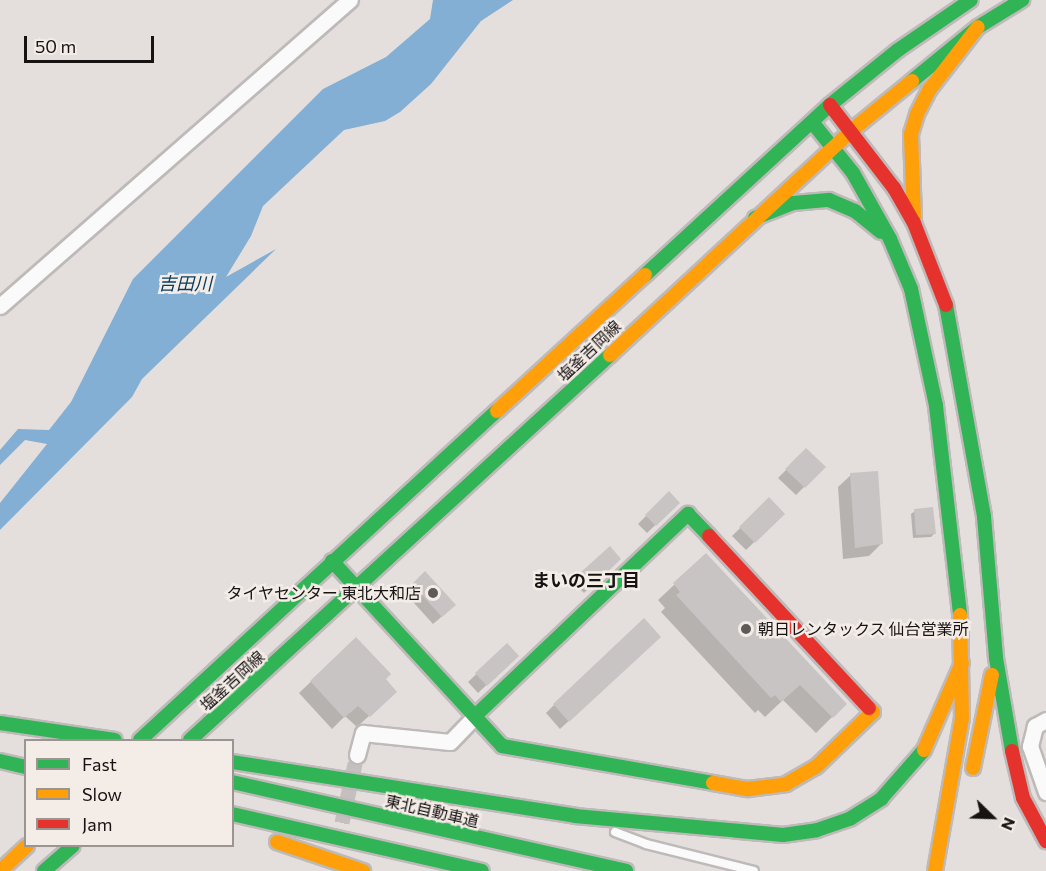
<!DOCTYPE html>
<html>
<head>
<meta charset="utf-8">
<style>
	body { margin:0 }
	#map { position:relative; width:1046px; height:871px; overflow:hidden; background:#e4dfdd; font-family:Commissioner,"Noto Sans JP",sans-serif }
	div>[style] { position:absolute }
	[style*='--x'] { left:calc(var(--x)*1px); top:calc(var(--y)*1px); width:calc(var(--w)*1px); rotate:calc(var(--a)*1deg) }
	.water>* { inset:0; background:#82afd3 }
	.shadow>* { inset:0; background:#0003 }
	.building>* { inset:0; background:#c8c4c3 }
	.street-tunnel>* { height:15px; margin-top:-7.5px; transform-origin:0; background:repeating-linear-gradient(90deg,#c5c0bf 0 15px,transparent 0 23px) }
	.roads { filter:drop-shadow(2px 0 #bebab9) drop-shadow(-2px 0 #bebab9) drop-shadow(0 2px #bebab9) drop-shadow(0 -2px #bebab9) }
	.lane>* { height:8px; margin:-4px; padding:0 4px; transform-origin:4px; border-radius:4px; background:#fbfafa }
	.street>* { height:15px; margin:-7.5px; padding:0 7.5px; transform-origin:7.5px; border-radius:7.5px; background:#fbfafa }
	.fast>* { height:14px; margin:-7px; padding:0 7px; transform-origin:7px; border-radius:7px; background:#30b455 }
	.slow>* { height:14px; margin:-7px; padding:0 7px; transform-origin:7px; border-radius:7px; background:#ff9f0a }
	.jam>* { height:14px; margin:-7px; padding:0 7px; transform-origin:7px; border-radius:7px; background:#e5322d }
	.dots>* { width:16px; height:16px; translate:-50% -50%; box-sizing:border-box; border:3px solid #f4ece7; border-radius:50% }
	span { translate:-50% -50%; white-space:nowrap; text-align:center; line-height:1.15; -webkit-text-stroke:5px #f4ece7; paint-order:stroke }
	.street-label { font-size:16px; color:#161312 }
	.poi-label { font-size:16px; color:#161312 }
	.right { translate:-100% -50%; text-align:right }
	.left { translate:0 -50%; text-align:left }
	.water-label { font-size:18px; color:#083d60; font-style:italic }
	.neighbourhood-label { font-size:18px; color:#161312; font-weight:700 }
	.legend { position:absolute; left:24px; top:739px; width:210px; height:108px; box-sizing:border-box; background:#f4ece7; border:2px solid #9b9592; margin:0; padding:8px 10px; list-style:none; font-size:18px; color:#161312 }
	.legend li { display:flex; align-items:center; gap:12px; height:30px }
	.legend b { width:30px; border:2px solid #9b9592 }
	.north { position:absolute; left:962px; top:787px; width:60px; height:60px; -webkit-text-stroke:4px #f4ece7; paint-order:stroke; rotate:113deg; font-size:16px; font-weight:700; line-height:24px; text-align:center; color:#161312 }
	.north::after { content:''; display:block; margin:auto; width:21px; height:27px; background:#161312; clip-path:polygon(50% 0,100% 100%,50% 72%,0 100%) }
	.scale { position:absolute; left:24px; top:36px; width:130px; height:27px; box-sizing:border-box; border:3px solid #161312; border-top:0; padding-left:8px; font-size:18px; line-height:21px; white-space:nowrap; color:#161312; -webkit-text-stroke:4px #f4ece7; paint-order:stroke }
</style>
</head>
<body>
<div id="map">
	<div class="water">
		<div style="clip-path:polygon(433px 0,513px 0,481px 21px,431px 84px,400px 112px,385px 121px,344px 130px,263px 206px,251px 236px,226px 277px,276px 249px,142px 379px,132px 397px,0 530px,0 503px,47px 444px,25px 440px,0 465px,0 450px,18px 429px,49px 430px,71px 402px,133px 279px,323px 89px,386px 57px,430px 19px)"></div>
	</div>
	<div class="shadow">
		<div style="clip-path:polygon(806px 450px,824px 467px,796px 495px,778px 478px)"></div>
		<div style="clip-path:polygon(851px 475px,882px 543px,869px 556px,843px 559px,838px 487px)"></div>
		<div style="clip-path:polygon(669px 493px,678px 503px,647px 533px,638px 524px)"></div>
		<div style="clip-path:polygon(769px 500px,783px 514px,746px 550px,732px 536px)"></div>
		<div style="clip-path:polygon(915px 511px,935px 533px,931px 537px,913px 538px,911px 514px)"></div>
		<div style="clip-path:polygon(706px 555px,845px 704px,816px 733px,783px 700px,765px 717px,758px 710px,755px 713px,661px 612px,665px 608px,658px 600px)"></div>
		<div style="clip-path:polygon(619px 559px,584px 593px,573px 582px,581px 574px)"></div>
		<div style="clip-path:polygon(425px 573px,446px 613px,433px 624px,405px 593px)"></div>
		<div style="clip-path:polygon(356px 639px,384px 679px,383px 703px,357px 727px,345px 716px,332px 729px,299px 693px)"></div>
		<div style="clip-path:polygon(507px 645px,517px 656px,478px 693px,468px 682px)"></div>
		<div style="clip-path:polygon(651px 645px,560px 729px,546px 713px,554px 705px)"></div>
	</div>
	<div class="building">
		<div style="clip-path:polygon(806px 448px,826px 467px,805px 488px,785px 469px)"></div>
		<div style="clip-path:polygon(878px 471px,883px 544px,855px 548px,850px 473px)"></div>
		<div style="clip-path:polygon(669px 491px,680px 503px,656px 526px,645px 515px)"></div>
		<div style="clip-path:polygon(769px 497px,785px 514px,755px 543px,739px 527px)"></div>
		<div style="clip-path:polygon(933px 507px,936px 534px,916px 535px,914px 509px)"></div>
		<div style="clip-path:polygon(610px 546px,621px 559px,593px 586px,580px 573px)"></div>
		<div style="clip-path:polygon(706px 553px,847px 704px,833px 718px,800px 685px,781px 702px,775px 695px,771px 698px,676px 595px,680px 592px,673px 583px)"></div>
		<div style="clip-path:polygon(425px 571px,456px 605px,442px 617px,412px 584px)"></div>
		<div style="clip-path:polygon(644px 618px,661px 637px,569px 722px,553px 704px)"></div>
		<div style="clip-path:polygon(356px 637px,391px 674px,386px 679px,397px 692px,370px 717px,358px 706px,344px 718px,310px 681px)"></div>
		<div style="clip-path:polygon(507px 643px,519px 656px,487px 686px,475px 673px)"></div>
	</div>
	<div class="street-tunnel">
		<div style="--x:337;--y:845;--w:92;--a:-77.5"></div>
	</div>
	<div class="roads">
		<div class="lane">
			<div style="--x:615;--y:832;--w:33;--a:21"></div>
			<div style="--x:646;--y:844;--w:111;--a:14"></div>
		</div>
		<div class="street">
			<div style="--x:0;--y:306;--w:465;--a:-41.2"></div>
			<div style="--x:1046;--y:720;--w:13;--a:151"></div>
			<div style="--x:1035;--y:726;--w:21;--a:104"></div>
			<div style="--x:1030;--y:746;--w:49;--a:70.8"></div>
			<div style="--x:357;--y:755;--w:23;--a:-75"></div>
			<div style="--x:363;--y:733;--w:87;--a:5.9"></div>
			<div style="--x:450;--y:742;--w:36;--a:-46"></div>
		</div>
		<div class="fast">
			<div style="--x:912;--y:81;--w:85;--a:-39.3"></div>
			<div style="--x:978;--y:27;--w:52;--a:-31.5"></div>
			<div style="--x:812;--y:122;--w:65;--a:51.2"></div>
			<div style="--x:853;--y:173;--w:76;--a:60.7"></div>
			<div style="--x:890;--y:239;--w:54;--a:67.2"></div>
			<div style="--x:911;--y:289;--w:120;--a:77.9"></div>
			<div style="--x:936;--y:406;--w:210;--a:83.4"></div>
			<div style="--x:755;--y:218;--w:41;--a:-21.5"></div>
			<div style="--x:793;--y:203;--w:36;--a:-5"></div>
			<div style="--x:829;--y:200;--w:28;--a:23"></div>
			<div style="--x:855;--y:211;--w:33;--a:39"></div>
			<div style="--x:645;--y:275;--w:251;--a:-42.6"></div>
			<div style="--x:830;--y:105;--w:87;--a:-39"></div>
			<div style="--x:898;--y:50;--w:88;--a:-34.4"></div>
			<div style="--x:946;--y:305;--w:215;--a:79.8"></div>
			<div style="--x:984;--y:517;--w:142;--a:85.1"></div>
			<div style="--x:996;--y:658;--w:94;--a:80.2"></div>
			<div style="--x:332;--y:561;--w:251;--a:47.4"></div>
			<div style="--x:502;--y:746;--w:214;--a:9.9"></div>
			<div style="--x:475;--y:716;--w:294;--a:-43.5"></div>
			<div style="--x:688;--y:514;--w:30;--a:46"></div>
			<div style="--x:0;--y:723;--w:116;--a:8.4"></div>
			<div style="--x:140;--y:740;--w:485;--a:-42.7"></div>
			<div style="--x:190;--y:740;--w:570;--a:-42.51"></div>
			<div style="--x:0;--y:761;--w:27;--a:13"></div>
			<div style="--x:232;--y:762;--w:347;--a:8.9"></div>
			<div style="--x:575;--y:816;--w:209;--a:5.2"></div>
			<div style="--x:783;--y:835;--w:34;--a:-8"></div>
			<div style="--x:817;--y:830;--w:36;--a:-19"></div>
			<div style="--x:851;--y:818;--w:36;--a:-32"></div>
			<div style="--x:881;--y:799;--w:65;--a:-48.7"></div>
			<div style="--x:232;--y:782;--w:404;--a:12.7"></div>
			<div style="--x:232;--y:814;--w:256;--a:12.8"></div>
			<div style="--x:44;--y:871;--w:38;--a:-41"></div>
		</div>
		<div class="slow">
			<div style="--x:914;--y:217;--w:83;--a:-92.1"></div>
			<div style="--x:911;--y:134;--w:21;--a:-73"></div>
			<div style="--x:917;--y:114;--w:28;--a:-63"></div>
			<div style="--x:930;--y:89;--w:78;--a:-52.3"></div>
			<div style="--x:610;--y:355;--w:329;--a:-42.9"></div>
			<div style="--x:851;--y:131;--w:79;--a:-39.3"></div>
			<div style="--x:497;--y:411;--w:201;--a:-42.6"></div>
			<div style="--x:924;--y:750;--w:95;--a:-66.4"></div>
			<div style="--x:973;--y:768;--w:95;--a:-78.5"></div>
			<div style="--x:713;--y:783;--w:36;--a:10"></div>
			<div style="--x:748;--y:789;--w:38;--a:-7"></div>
			<div style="--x:786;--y:784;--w:34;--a:-30"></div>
			<div style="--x:816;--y:767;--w:79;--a:-44"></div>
			<div style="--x:873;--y:712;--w:6;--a:-135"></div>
			<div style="--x:277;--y:842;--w:91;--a:18.6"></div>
			<div style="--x:0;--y:871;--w:37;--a:-43"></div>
			<div style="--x:935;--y:871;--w:155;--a:-80"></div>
			<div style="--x:962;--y:718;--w:103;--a:-91.1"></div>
		</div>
		<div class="jam">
			<div style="--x:830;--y:105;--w:105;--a:52.4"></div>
			<div style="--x:894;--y:188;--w:40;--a:60.3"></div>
			<div style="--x:914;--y:223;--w:88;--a:68.7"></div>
			<div style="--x:709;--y:536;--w:235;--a:47.1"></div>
			<div style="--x:1012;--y:751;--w:48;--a:76.8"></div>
			<div style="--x:1023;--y:798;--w:49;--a:61.9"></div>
		</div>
	</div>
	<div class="dots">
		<div style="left:433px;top:593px;background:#5e5a59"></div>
		<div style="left:746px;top:629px;background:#5e5a59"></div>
	</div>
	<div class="street-label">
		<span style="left:589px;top:351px;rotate:-43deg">塩釜吉岡線</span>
		<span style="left:232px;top:681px;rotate:-42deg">塩釜吉岡線</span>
		<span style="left:432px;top:811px;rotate:13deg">東北自動車道</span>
	</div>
	<div class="poi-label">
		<span class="right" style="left:421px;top:593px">タイヤセンター 東北大和店</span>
		<span class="left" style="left:758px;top:629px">朝日レンタックス 仙台営業所</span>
	</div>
	<div class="water-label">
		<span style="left:185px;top:283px">吉田川</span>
	</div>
	<div class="neighbourhood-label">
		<span style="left:586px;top:580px">まいの三丁目</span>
	</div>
	<ul class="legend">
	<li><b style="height:8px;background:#30b455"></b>Fast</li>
	<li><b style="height:8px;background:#ff9f0a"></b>Slow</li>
	<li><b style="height:8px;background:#e5322d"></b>Jam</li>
	</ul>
	<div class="north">N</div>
	<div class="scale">50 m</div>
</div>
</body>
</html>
